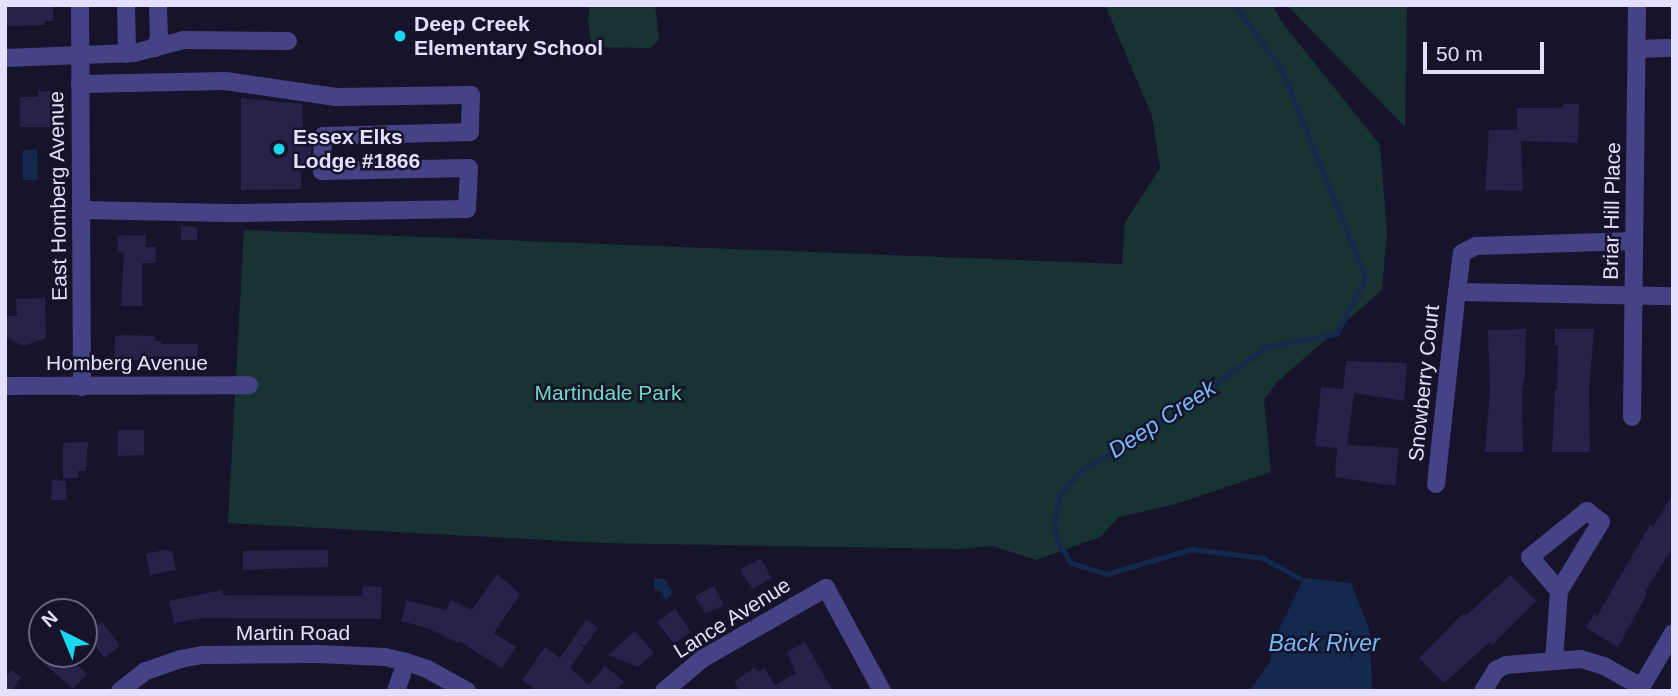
<!DOCTYPE html>
<html>
<head>
<meta charset="utf-8">
<style>
	body { margin:0 }
	#map { position:relative; width:1678px; height:696px; overflow:hidden; background:#17132a; font-family:Helvetica,sans-serif }
	div>[style] { position:absolute }
	[style*='--x'] { left:calc(var(--x)*1px); top:calc(var(--y)*1px); width:calc(var(--w)*1px); rotate:calc(var(--a)*1deg) }
	.green>* { inset:0; background:#173433 }
	.water>* { inset:0; background:#14294e }
	.stream>* { height:4.5px; margin:-2.25px; padding:0 2.25px; transform-origin:2.25px; border-radius:2.25px; background:#14294e }
	.building>* { inset:0; background:#29214a }
	.minor>* { height:18px; margin:-9px; padding:0 9px; transform-origin:9px; border-radius:9px; background:#454286 }
	.dots>* { width:19px; height:19px; translate:-50% -50%; box-sizing:border-box; border:4px solid #17132a; border-radius:50% }
	span { translate:-50% -50%; white-space:nowrap; text-align:center; line-height:1.15; -webkit-text-stroke:5px #17132a; paint-order:stroke }
	.poi-label { font-size:21px; color:#e3dffd; font-weight:700 }
	.left { translate:0 -50%; text-align:left }
	.street-label { font-size:21px; color:#e3dffd }
	.park-label { font-size:21px; color:#6fd9bf }
	.water-label { font-size:23px; color:#75b8f5; font-style:italic }
	.frame { position:absolute; inset:0; border:7px solid #e3dffd; pointer-events:none }
	.north { position:absolute; left:28px; top:598px; width:70px; height:70px; box-sizing:border-box; background:#17132a; border:2px solid #69657e; border-radius:50%; rotate:317deg; font-size:19px; font-weight:700; line-height:28px; text-align:center; color:#e3dffd }
	.north::after { content:''; display:block; margin:auto; width:24px; height:32px; background:#1ad7ee; clip-path:polygon(50% 0,100% 100%,50% 72%,0 100%) }
	.scale { position:absolute; left:1423px; top:42px; width:121px; height:32px; box-sizing:border-box; border:4px solid #e3dffd; border-top:0; padding-left:9px; font-size:21px; line-height:24px; white-space:nowrap; color:#e3dffd; -webkit-text-stroke:5px #17132a; paint-order:stroke }
</style>
</head>
<body>
<div id="map">
	<div class="green">
		<div style="clip-path:polygon(590px 5px,655px 5px,659px 40px,651px 48px,592px 47px,588px 22px)"></div>
		<div style="clip-path:polygon(1105px 5px,1273px 5px,1281px 21px,1380px 145px,1387px 233px,1382px 290px,1276px 383px,1264px 400px,1271px 472px,1176px 504px,1119px 517px,1100px 537px,1036px 560px,993px 546px,959px 549px,604px 543px,228px 523px,244px 230px,1122px 264px,1125px 222px,1160px 168px,1152px 116px)"></div>
		<div style="clip-path:polygon(1287px 5px,1407px 5px,1405px 127px)"></div>
	</div>
	<div class="water">
		<div style="clip-path:polygon(37px 149px,38px 180px,23px 180px,23px 150px)"></div>
		<div style="clip-path:polygon(654px 578px,665px 579px,673px 593px,666px 601px,661px 592px,654px 588px)"></div>
		<div style="clip-path:polygon(1304px 578px,1351px 583px,1370px 631px,1372px 691px,1250px 691px,1270px 661px,1277px 633px)"></div>
	</div>
	<div class="stream">
		<div style="--x:1235;--y:5;--w:78;--a:53.9"></div>
		<div style="--x:1281;--y:68;--w:226;--a:67.9"></div>
		<div style="--x:1366;--y:277;--w:64;--a:117"></div>
		<div style="--x:1337;--y:334;--w:71;--a:169.5"></div>
		<div style="--x:1267;--y:347;--w:121;--a:144.1"></div>
		<div style="--x:1169;--y:418;--w:104;--a:148.8"></div>
		<div style="--x:1080;--y:472;--w:31;--a:130"></div>
		<div style="--x:1060;--y:496;--w:23;--a:103"></div>
		<div style="--x:1055;--y:518;--w:20;--a:87"></div>
		<div style="--x:1056;--y:538;--w:29;--a:59"></div>
		<div style="--x:1071;--y:563;--w:37;--a:17"></div>
		<div style="--x:1106;--y:574;--w:90;--a:-16.2"></div>
		<div style="--x:1192;--y:549;--w:72;--a:7.2"></div>
		<div style="--x:1263;--y:558;--w:50;--a:28.6"></div>
	</div>
	<div class="building">
		<div style="clip-path:polygon(5px 5px,53px 5px,53px 21px,45px 21px,45px 25px,5px 26px)"></div>
		<div style="clip-path:polygon(38px 91px,57px 91px,58px 127px,20px 127px,20px 97px,38px 97px)"></div>
		<div style="clip-path:polygon(241px 98px,302px 104px,304px 144px,311px 145px,311px 166px,301px 166px,301px 189px,241px 190px)"></div>
		<div style="clip-path:polygon(1563px 104px,1579px 104px,1578px 143px,1521px 141px,1523px 191px,1485px 190px,1489px 130px,1517px 130px,1517px 108px,1552px 108px,1563px 107px)"></div>
		<div style="clip-path:polygon(181px 226px,197px 227px,197px 240px,181px 240px)"></div>
		<div style="clip-path:polygon(124px 235px,146px 235px,145px 247px,156px 247px,155px 263px,142px 263px,142px 306px,121px 306px,124px 253px,118px 252px,118px 236px)"></div>
		<div style="clip-path:polygon(45px 298px,46px 338px,23px 346px,5px 337px,5px 316px,17px 316px,16px 299px)"></div>
		<div style="clip-path:polygon(1526px 329px,1525px 374px,1522px 391px,1523px 452px,1485px 452px,1490px 391px,1488px 330px)"></div>
		<div style="clip-path:polygon(1555px 329px,1594px 329px,1589px 391px,1590px 452px,1552px 452px,1555px 390px,1557px 390px,1558px 345px,1555px 345px)"></div>
		<div style="clip-path:polygon(120px 335px,155px 336px,155px 341px,162px 341px,161px 344px,198px 344px,197px 372px,180px 372px,180px 357px,155px 356px,155px 360px,114px 359px,115px 337px)"></div>
		<div style="clip-path:polygon(1346px 361px,1407px 363px,1404px 401px,1354px 393px,1347px 445px,1399px 448px,1395px 486px,1335px 477px,1337px 448px,1315px 446px,1321px 387px,1343px 389px)"></div>
		<div style="clip-path:polygon(118px 430px,144px 430px,144px 455px,118px 456px)"></div>
		<div style="clip-path:polygon(88px 442px,86px 471px,78px 471px,78px 478px,63px 478px,63px 443px)"></div>
		<div style="clip-path:polygon(52px 480px,66px 481px,66px 500px,51px 500px)"></div>
		<div style="clip-path:polygon(1673px 494px,1673px 547px,1645px 592px,1647px 594px,1618px 647px,1586px 628px,1594px 614px,1597px 616px,1650px 525px,1653px 527px)"></div>
		<div style="clip-path:polygon(164px 550px,172px 551px,176px 570px,150px 575px,146px 554px)"></div>
		<div style="clip-path:polygon(328px 550px,328px 567px,243px 570px,243px 551px)"></div>
		<div style="clip-path:polygon(761px 559px,772px 578px,752px 589px,740px 569px)"></div>
		<div style="clip-path:polygon(497px 574px,520px 594px,494px 633px,516px 647px,502px 668px,459px 641px,458px 643px,427px 628px,401px 621px,406px 600px,446px 610px,451px 600px,472px 610px)"></div>
		<div style="clip-path:polygon(1510px 575px,1536px 601px,1492px 645px,1490px 642px,1444px 683px,1419px 658px,1463px 613px,1466px 616px)"></div>
		<div style="clip-path:polygon(363px 586px,382px 587px,381px 619px,202px 618px,174px 623px,169px 601px,222px 590px,222px 595px,362px 596px)"></div>
		<div style="clip-path:polygon(714px 586px,724px 605px,705px 614px,695px 596px)"></div>
		<div style="clip-path:polygon(675px 609px,691px 632px,674px 644px,657px 622px)"></div>
		<div style="clip-path:polygon(586px 620px,598px 628px,585px 646px,578px 643px,584px 648px,570px 668px,589px 685px,605px 666px,624px 682px,616px 691px,537px 691px,522px 680px,545px 647px,560px 658px)"></div>
		<div style="clip-path:polygon(102px 622px,120px 646px,104px 658px,87px 634px)"></div>
		<div style="clip-path:polygon(635px 631px,654px 653px,638px 667px,608px 655px)"></div>
		<div style="clip-path:polygon(805px 642px,833px 691px,740px 691px,734px 682px,754px 668px,759px 672px,764px 668px,775px 685px,796px 673px,787px 652px)"></div>
		<div style="clip-path:polygon(50px 654px,65px 654px,87px 674px,73px 689px,42px 662px)"></div>
		<div style="clip-path:polygon(11px 670px,21px 677px,12px 691px,5px 691px,5px 678px)"></div>
	</div>
	<div class="minor">
		<div style="--x:80;--y:5;--w:382;--a:89.7"></div>
		<div style="--x:126;--y:5;--w:49;--a:88.8"></div>
		<div style="--x:155;--y:48;--w:12;--a:-70"></div>
		<div style="--x:159;--y:37;--w:32;--a:-92"></div>
		<div style="--x:1637;--y:49;--w:36;--a:-2"></div>
		<div style="--x:5;--y:58;--w:129;--a:-2.2"></div>
		<div style="--x:134;--y:53;--w:52;--a:-14.6"></div>
		<div style="--x:184;--y:40;--w:104;--a:0.6"></div>
		<div style="--x:80;--y:84;--w:145;--a:-1.2"></div>
		<div style="--x:225;--y:81;--w:112;--a:8.2"></div>
		<div style="--x:336;--y:97;--w:135;--a:-0.8"></div>
		<div style="--x:471;--y:95;--w:37;--a:92"></div>
		<div style="--x:470;--y:132;--w:147;--a:178.4"></div>
		<div style="--x:323;--y:136;--w:35;--a:92"></div>
		<div style="--x:322;--y:171;--w:147;--a:-1.2"></div>
		<div style="--x:469;--y:168;--w:41;--a:92.8"></div>
		<div style="--x:467;--y:209;--w:240;--a:179"></div>
		<div style="--x:227;--y:213;--w:146;--a:-178.8"></div>
		<div style="--x:1457;--y:292;--w:39;--a:-83"></div>
		<div style="--x:1462;--y:253;--w:16;--a:-27"></div>
		<div style="--x:1476;--y:246;--w:158;--a:-1.8"></div>
		<div style="--x:5;--y:386;--w:244;--a:-0.2"></div>
		<div style="--x:1632;--y:417;--w:412;--a:-89.3"></div>
		<div style="--x:1436;--y:484;--w:193;--a:-83.8"></div>
		<div style="--x:1457;--y:292;--w:216;--a:1.1"></div>
		<div style="--x:1554;--y:661;--w:70;--a:-85.9"></div>
		<div style="--x:1559;--y:591;--w:81;--a:-58.7"></div>
		<div style="--x:1601;--y:522;--w:18;--a:-142"></div>
		<div style="--x:1587;--y:511;--w:73;--a:141.1"></div>
		<div style="--x:1530;--y:557;--w:45;--a:49.5"></div>
		<div style="--x:120;--y:691;--w:33;--a:-38"></div>
		<div style="--x:146;--y:671;--w:36;--a:-19"></div>
		<div style="--x:180;--y:659;--w:23;--a:-10"></div>
		<div style="--x:203;--y:655;--w:114;--a:-0.5"></div>
		<div style="--x:317;--y:654;--w:68;--a:2.5"></div>
		<div style="--x:385;--y:657;--w:22;--a:13"></div>
		<div style="--x:406;--y:662;--w:22;--a:18"></div>
		<div style="--x:427;--y:669;--w:46;--a:28.8"></div>
		<div style="--x:396;--y:691;--w:31;--a:-71"></div>
		<div style="--x:664;--y:691;--w:50;--a:-40.1"></div>
		<div style="--x:702;--y:659;--w:143;--a:-29.8"></div>
		<div style="--x:826;--y:588;--w:117;--a:61.5"></div>
		<div style="--x:1483;--y:691;--w:25;--a:-58"></div>
		<div style="--x:1496;--y:670;--w:11;--a:-27"></div>
		<div style="--x:1506;--y:665;--w:75;--a:-4.6"></div>
		<div style="--x:1581;--y:659;--w:24;--a:17"></div>
		<div style="--x:1604;--y:666;--w:41;--a:29.1"></div>
		<div style="--x:1639;--y:691;--w:67;--a:-59.6"></div>
	</div>
	<div class="dots">
		<div style="left:400px;top:36px;background:#1ad7ee"></div>
		<div style="left:279px;top:149px;background:#1ad7ee"></div>
	</div>
	<div class="poi-label">
		<span class="left" style="left:414px;top:36px">Deep Creek<br>Elementary School</span>
		<span class="left" style="left:293px;top:149px">Essex Elks<br>Lodge #1866</span>
	</div>
	<div class="street-label">
		<span style="left:58px;top:196px;rotate:-91deg">East Homberg Avenue</span>
		<span style="left:1612px;top:211px;rotate:-89deg">Briar Hill Place</span>
		<span style="left:127px;top:363px">Homberg Avenue</span>
		<span style="left:1424px;top:383px;rotate:-84deg">Snowberry Court</span>
		<span style="left:732px;top:618px;rotate:-32deg">Lance Avenue</span>
		<span style="left:293px;top:633px">Martin Road</span>
	</div>
	<div class="park-label">
		<span style="left:608px;top:393px">Martindale Park</span>
	</div>
	<div class="water-label">
		<span style="left:1162px;top:419px;rotate:-33deg">Deep Creek</span>
		<span style="left:1324px;top:643px">Back River</span>
	</div>
	<div class="frame"></div>
	<div class="north">N</div>
	<div class="scale">50 m</div>
</div>
</body>
</html>
